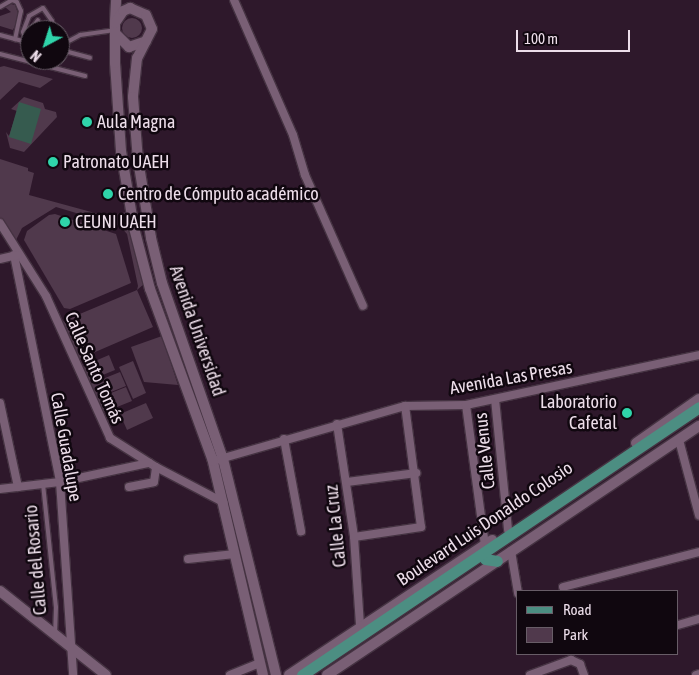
<!DOCTYPE html>
<html>
<head>
<meta charset="utf-8">
<style>
	body { margin:0 }
	#map { position:relative; width:699px; height:675px; overflow:hidden; background:#2e182b; font-family:"Asap Condensed",sans-serif }
	div>[style] { position:absolute }
	[style*='--x'] { left:calc(var(--x)*1px); top:calc(var(--y)*1px); width:calc(var(--w)*1px); rotate:calc(var(--a)*1deg) }
	.green>* { inset:0; background:#50394c }
	.round { border-radius:50% }
	.water>* { inset:0; background:#365b4f }
	.roads { filter:drop-shadow(1px 0 #453342) drop-shadow(-1px 0 #453342) drop-shadow(0 1px #453342) drop-shadow(0 -1px #453342) }
	.lane>* { height:4px; margin:-2px; padding:0 2px; transform-origin:2px; border-radius:2px; background:#795f75 }
	.street>* { height:8px; margin:-4px; padding:0 4px; transform-origin:4px; border-radius:4px; background:#795f75 }
	.secondary>* { height:10px; margin:-5px; padding:0 5px; transform-origin:5px; border-radius:5px; background:#795f75 }
	.primary>* { height:11px; margin:-5.5px; padding:0 5.5px; transform-origin:5.5px; border-radius:5.5px; background:#4c8e82 }
	.dots>* { width:14px; height:14px; translate:-50% -50%; box-sizing:border-box; border:2px solid #10070f; border-radius:50% }
	span { translate:-50% -50%; white-space:nowrap; text-align:center; line-height:1.15; -webkit-text-stroke:5px #10070f; paint-order:stroke }
	.poi-label { font-size:18px; color:#eddeea }
	.left { translate:0 -50%; text-align:left }
	.right { translate:-100% -50%; text-align:right }
	.street-label { font-size:18px; color:#eddeea }
	.legend { position:absolute; left:516px; top:590px; width:162px; height:65px; box-sizing:border-box; background:#10070f; border:1px solid #685d67; margin:0; padding:6px 9px; list-style:none; font-size:15px; color:#eddeea }
	.legend li { display:flex; align-items:center; gap:10px; height:25px }
	.legend b { width:25px; border:1px solid #685d67 }
	.north { position:absolute; left:20px; top:20px; width:50px; height:50px; box-sizing:border-box; background:#10070f; border:1px solid #685d67; border-radius:50%; rotate:220deg; font-size:14px; font-weight:700; line-height:20px; text-align:center; color:#eddeea }
	.north::after { content:''; display:block; margin:auto; width:18px; height:22px; background:#2fd4aa; clip-path:polygon(50% 0,100% 100%,50% 72%,0 100%) }
	.scale { position:absolute; left:516px; top:30px; width:114px; height:22px; box-sizing:border-box; border:2px solid #eddeea; border-top:0; padding-left:6px; font-size:15px; line-height:18px; white-space:nowrap; color:#eddeea; -webkit-text-stroke:4px #10070f; paint-order:stroke }
</style>
</head>
<body>
<div id="map">
	<div class="green">
		<div style="clip-path:polygon(11px 4px,15px 5px,19px 16px,13px 30px,0 26px,0 16px,11px 12px,5px 7px)"></div>
		<div class="round" style="left:122px;top:18px;width:20px;height:20px"></div>
		<div style="clip-path:polygon(4px 66px,53px 79px,40px 88px,19px 82px,0 100px,0 67px)"></div>
		<div style="clip-path:polygon(24px 97px,43px 103px,45px 109px,56px 112px,57px 117px,24px 152px,10px 148px,6px 132px,9px 136px,20px 102px,17px 111px,11px 109px)"></div>
		<div style="clip-path:polygon(0 159px,28px 168px,28px 171px,34px 173px,29px 195px,106px 216px,127px 212px,144px 284px,137px 290px,153px 327px,79px 359px,63px 321px,137px 290px,138px 286px,127px 234px,120px 226px,56px 207px,22px 228px,15px 242px,0 218px)"></div>
		<div style="clip-path:polygon(55px 214px,116px 234px,131px 283px,70px 309px,64px 308px,24px 240px,27px 231px,49px 215px)"></div>
		<div style="clip-path:polygon(162px 336px,178px 385px,144px 382px,131px 347px)"></div>
		<div style="clip-path:polygon(109px 355px,115px 370px,88px 381px,81px 367px)"></div>
		<div style="clip-path:polygon(133px 361px,146px 393px,133px 399px,119px 367px)"></div>
		<div style="clip-path:polygon(120px 372px,126px 386px,96px 398px,90px 384px)"></div>
		<div style="clip-path:polygon(126px 387px,132px 401px,102px 413px,96px 399px)"></div>
		<div style="clip-path:polygon(146px 403px,153px 418px,127px 430px,120px 414px)"></div>
	</div>
	<div class="water">
		<div style="clip-path:polygon(19px 102px,41px 109px,31px 144px,9px 137px)"></div>
	</div>
	<div class="roads">
		<div class="lane">
			<div style="--x:0;--y:7;--w:14;--a:-30"></div>
			<div style="--x:12;--y:0;--w:5;--a:22"></div>
			<div style="--x:17;--y:2;--w:10;--a:66"></div>
			<div style="--x:21;--y:11;--w:29;--a:102"></div>
			<div style="--x:31;--y:30;--w:12;--a:-55"></div>
			<div style="--x:0;--y:35;--w:31;--a:15"></div>
			<div style="--x:27;--y:42;--w:11;--a:-112"></div>
			<div style="--x:23;--y:32;--w:17;--a:-69"></div>
			<div style="--x:29;--y:16;--w:16;--a:-30"></div>
			<div style="--x:43;--y:8;--w:16;--a:55"></div>
			<div style="--x:52;--y:21;--w:9;--a:84"></div>
			<div style="--x:61;--y:50;--w:30;--a:15"></div>
			<div style="--x:62;--y:50;--w:9;--a:-58"></div>
			<div style="--x:67;--y:42;--w:15;--a:-28"></div>
			<div style="--x:80;--y:35;--w:35;--a:-8"></div>
			<div style="--x:0;--y:54;--w:88;--a:14.5"></div>
			<div style="--x:43;--y:484;--w:124;--a:84"></div>
			<div style="--x:56;--y:607;--w:24;--a:92"></div>
		</div>
		<div class="street">
			<div style="--x:234;--y:0;--w:147;--a:66.4"></div>
			<div style="--x:293;--y:135;--w:42;--a:73.3"></div>
			<div style="--x:305;--y:175;--w:143;--a:66.1"></div>
			<div style="--x:0;--y:223;--w:86;--a:57.8"></div>
			<div style="--x:46;--y:296;--w:156;--a:65.7"></div>
			<div style="--x:110;--y:438;--w:54;--a:32.2"></div>
			<div style="--x:156;--y:467;--w:76;--a:27.6"></div>
			<div style="--x:14;--y:255;--w:232;--a:78.5"></div>
			<div style="--x:60;--y:482;--w:193;--a:86.1"></div>
			<div style="--x:0;--y:259;--w:18;--a:-13"></div>
			<div style="--x:495;--y:399;--w:132;--a:84.3"></div>
			<div style="--x:0;--y:403;--w:86;--a:77.9"></div>
			<div style="--x:466;--y:405;--w:141;--a:82.3"></div>
			<div style="--x:337;--y:424;--w:114;--a:81.4"></div>
			<div style="--x:354;--y:537;--w:89;--a:86.1"></div>
			<div style="--x:284;--y:439;--w:94;--a:79.5"></div>
			<div style="--x:679;--y:440;--w:78;--a:75.1"></div>
			<div style="--x:213;--y:461;--w:200;--a:-16"></div>
			<div style="--x:405;--y:406;--w:61;--a:-0.9"></div>
			<div style="--x:466;--y:405;--w:238;--a:-12.1"></div>
			<div style="--x:347;--y:482;--w:70;--a:-7.4"></div>
			<div style="--x:129;--y:487;--w:25;--a:-11"></div>
			<div style="--x:154;--y:482;--w:15;--a:-82"></div>
			<div style="--x:0;--y:489;--w:60;--a:-6.7"></div>
			<div style="--x:60;--y:482;--w:91;--a:-12.1"></div>
			<div style="--x:354;--y:537;--w:68;--a:-8.5"></div>
			<div style="--x:421;--y:527;--w:122;--a:-97.5"></div>
			<div style="--x:511;--y:551;--w:43;--a:80.5"></div>
			<div style="--x:188;--y:559;--w:47;--a:-6.1"></div>
			<div style="--x:563;--y:587;--w:140;--a:-14.4"></div>
			<div style="--x:678;--y:625;--w:22;--a:-16"></div>
			<div style="--x:230;--y:675;--w:32;--a:-22"></div>
			<div style="--x:530;--y:675;--w:44;--a:-20.1"></div>
			<div style="--x:571;--y:660;--w:10;--a:24"></div>
			<div style="--x:580;--y:664;--w:12;--a:70"></div>
			<div style="--x:696;--y:675;--w:3;--a:-18"></div>
		</div>
		<div class="secondary">
			<div style="--x:115;--y:21;--w:21;--a:-87"></div>
			<div style="--x:115;--y:33;--w:20;--a:45"></div>
			<div style="--x:129;--y:47;--w:18;--a:-19"></div>
			<div style="--x:636;--y:443;--w:77;--a:-34.9"></div>
			<div style="--x:0;--y:591;--w:135;--a:38.4"></div>
			<div style="--x:263;--y:675;--w:220;--a:-103.2"></div>
			<div style="--x:213;--y:461;--w:183;--a:-110.1"></div>
			<div style="--x:150;--y:289;--w:63;--a:-104.7"></div>
			<div style="--x:134;--y:228;--w:78;--a:-99.6"></div>
			<div style="--x:121;--y:151;--w:88;--a:-93.9"></div>
			<div style="--x:115;--y:63;--w:40;--a:-90"></div>
			<div style="--x:115;--y:23;--w:14;--a:-56"></div>
			<div style="--x:123;--y:11;--w:8;--a:-23"></div>
			<div style="--x:130;--y:8;--w:17;--a:24"></div>
			<div style="--x:146;--y:15;--w:15;--a:67"></div>
			<div style="--x:152;--y:29;--w:33;--a:117"></div>
			<div style="--x:137;--y:58;--w:39;--a:96"></div>
			<div style="--x:133;--y:97;--w:63;--a:85.5"></div>
			<div style="--x:138;--y:160;--w:79;--a:80.5"></div>
			<div style="--x:151;--y:238;--w:46;--a:76.3"></div>
			<div style="--x:162;--y:283;--w:186;--a:70.9"></div>
			<div style="--x:223;--y:459;--w:222;--a:76.2"></div>
			<div style="--x:289;--y:675;--w:244;--a:-33.6"></div>
			<div style="--x:327;--y:675;--w:448;--a:-33.8"></div>
		</div>
		<div class="primary">
			<div style="--x:485;--y:559;--w:12;--a:9"></div>
			<div style="--x:302;--y:675;--w:479;--a:-34"></div>
		</div>
	</div>
	<div class="dots">
		<div style="left:87px;top:122px;background:#2fd4aa"></div>
		<div style="left:53px;top:162px;background:#2fd4aa"></div>
		<div style="left:108px;top:194px;background:#2fd4aa"></div>
		<div style="left:65px;top:222px;background:#2fd4aa"></div>
		<div style="left:627px;top:413px;background:#2fd4aa"></div>
	</div>
	<div class="poi-label">
		<span class="left" style="left:97px;top:122px">Aula Magna</span>
		<span class="left" style="left:63px;top:162px">Patronato UAEH</span>
		<span class="left" style="left:118px;top:194px">Centro de Cómputo académico</span>
		<span class="left" style="left:75px;top:222px">CEUNI UAEH</span>
		<span class="right" style="left:617px;top:413px">Laboratorio<br>Cafetal</span>
	</div>
	<div class="street-label">
		<span style="left:197px;top:331px;rotate:71deg">Avenida Universidad</span>
		<span style="left:94px;top:368px;rotate:66deg">Calle Santo Tomás</span>
		<span style="left:511px;top:378px;rotate:-10deg">Avenida Las Presas</span>
		<span style="left:66px;top:447px;rotate:80deg">Calle Guadalupe</span>
		<span style="left:485px;top:451px;rotate:-96deg">Calle Venus</span>
		<span style="left:485px;top:524px;rotate:-34deg">Boulevard Luis Donaldo Colosio</span>
		<span style="left:336px;top:526px;rotate:-96deg">Calle La Cruz</span>
		<span style="left:36px;top:560px;rotate:-95deg">Calle del Rosario</span>
	</div>
	<ul class="legend">
	<li><b style="height:6px;background:#4c8e82"></b>Road</li>
	<li><b style="height:14px;background:#50394c"></b>Park</li>
	</ul>
	<div class="north">N</div>
	<div class="scale">100 m</div>
</div>
</body>
</html>
